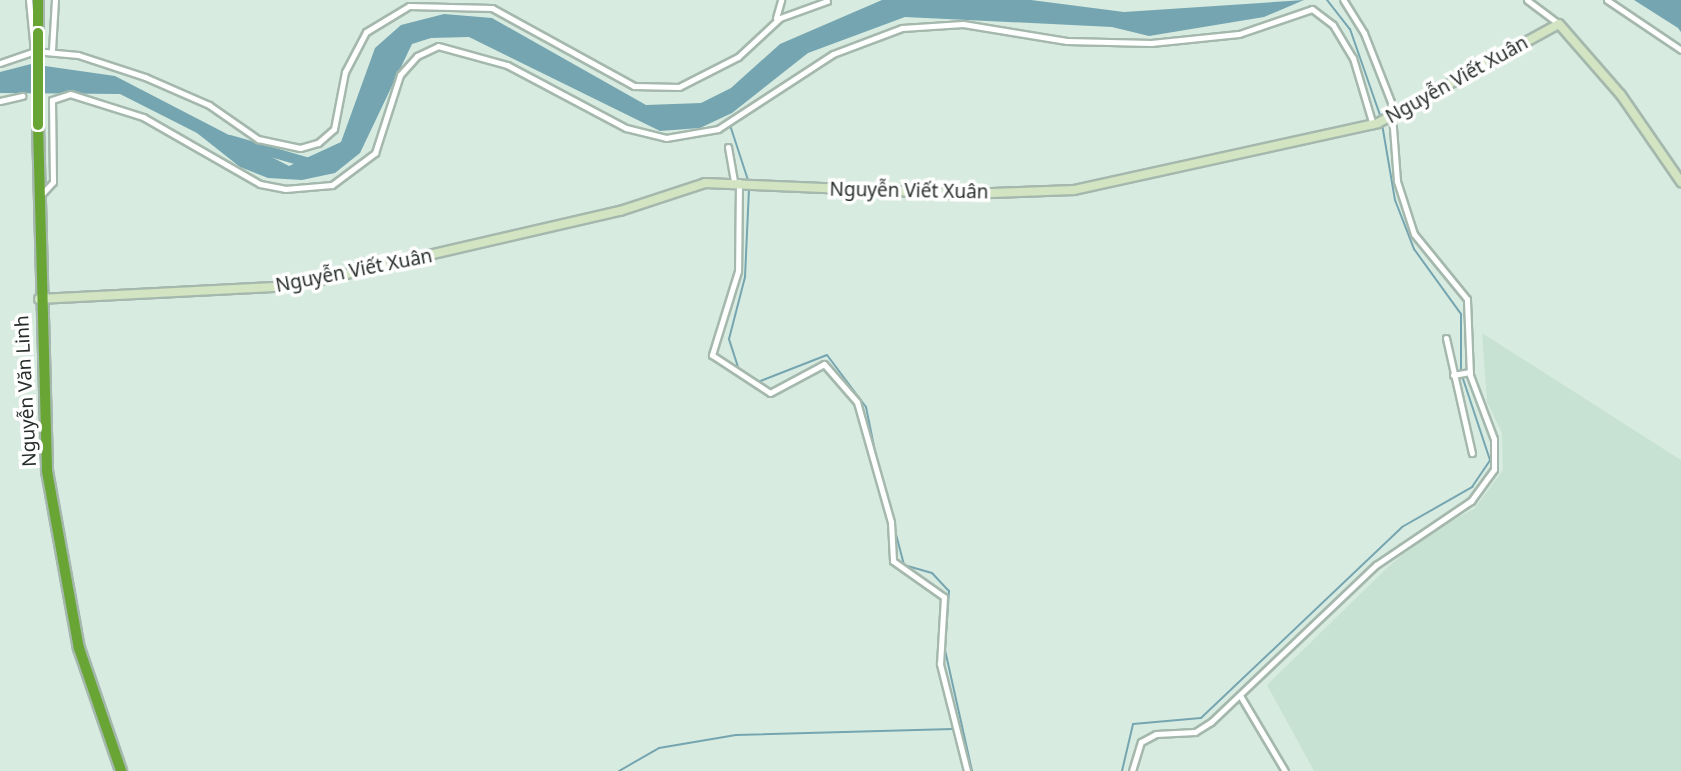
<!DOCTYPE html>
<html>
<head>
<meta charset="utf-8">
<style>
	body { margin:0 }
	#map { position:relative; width:1681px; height:771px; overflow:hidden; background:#d8ebe0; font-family:"Noto Sans",sans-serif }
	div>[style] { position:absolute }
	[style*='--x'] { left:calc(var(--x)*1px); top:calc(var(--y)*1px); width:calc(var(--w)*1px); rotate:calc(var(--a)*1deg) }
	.built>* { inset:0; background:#c7e2d2 }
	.water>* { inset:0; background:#75a5b0 }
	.stream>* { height:2px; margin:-1px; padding:0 1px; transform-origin:1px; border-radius:1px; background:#75a5b0 }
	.river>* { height:10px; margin:-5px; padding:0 5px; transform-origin:5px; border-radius:5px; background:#75a5b0 }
	.roads { filter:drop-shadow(2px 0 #a5b8ad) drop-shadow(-2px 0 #a5b8ad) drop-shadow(0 2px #a5b8ad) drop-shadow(0 -2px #a5b8ad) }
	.street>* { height:5px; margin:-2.5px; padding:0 2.5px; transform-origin:2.5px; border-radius:2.5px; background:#fff }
	.secondary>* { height:8px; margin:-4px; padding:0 4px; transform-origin:4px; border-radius:4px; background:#d2e4c2 }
	.highway>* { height:10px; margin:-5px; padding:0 5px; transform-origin:5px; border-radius:5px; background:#68a534 }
	.bridges { filter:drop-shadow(2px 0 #fff) drop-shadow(-2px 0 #fff) drop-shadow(0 2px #fff) drop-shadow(0 -2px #fff) }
	.highway-bridge>* { height:10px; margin:-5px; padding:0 5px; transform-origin:5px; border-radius:5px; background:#68a534 }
	span { translate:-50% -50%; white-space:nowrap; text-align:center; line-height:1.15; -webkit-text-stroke:7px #fff; paint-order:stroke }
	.street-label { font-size:19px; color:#262d29 }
</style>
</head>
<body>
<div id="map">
	<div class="built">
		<div style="clip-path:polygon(1482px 333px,1681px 460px,1681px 771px,1314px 771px,1267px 685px,1389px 566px,1432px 531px,1474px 509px,1503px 470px,1502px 433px,1487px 402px)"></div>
	</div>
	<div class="water">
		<div style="clip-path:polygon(882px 0,1031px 0,1124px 12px,1304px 0,1264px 17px,1149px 36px,1112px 27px,905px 17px,808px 53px,732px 113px,700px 128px,660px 131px,469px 37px,431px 38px,412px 44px,360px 153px,335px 173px,302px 180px,268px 178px,240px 167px,197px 133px,120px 94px,0 93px,0 72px,31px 64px,115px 76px,289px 166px,341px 142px,375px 48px,401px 25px,444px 14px,492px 18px,646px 105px,701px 103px,731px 88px,780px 44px)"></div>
		<div style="clip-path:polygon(1634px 0,1681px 0,1681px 32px,1678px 28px)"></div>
	</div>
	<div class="stream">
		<div style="--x:1327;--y:0;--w:37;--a:52"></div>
		<div style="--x:1350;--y:29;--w:94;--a:70.8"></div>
		<div style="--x:1382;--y:124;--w:77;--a:80.3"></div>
		<div style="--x:1395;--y:200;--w:53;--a:68.8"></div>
		<div style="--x:1414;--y:249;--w:80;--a:54.1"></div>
		<div style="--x:1461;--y:314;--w:56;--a:90"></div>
		<div style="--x:730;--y:125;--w:61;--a:71.9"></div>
		<div style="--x:739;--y:370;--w:33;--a:-108"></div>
		<div style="--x:729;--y:339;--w:64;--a:-75.5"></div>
		<div style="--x:745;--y:277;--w:89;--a:-87.4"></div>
		<div style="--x:758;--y:382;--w:74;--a:-21.4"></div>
		<div style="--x:827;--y:355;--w:65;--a:53.1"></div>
		<div style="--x:866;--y:407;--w:65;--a:78.5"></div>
		<div style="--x:887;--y:500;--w:67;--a:75.3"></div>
		<div style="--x:904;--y:565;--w:29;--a:16"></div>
		<div style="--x:932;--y:573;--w:25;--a:47"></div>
		<div style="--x:949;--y:591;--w:59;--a:93.9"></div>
		<div style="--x:945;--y:650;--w:124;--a:77.4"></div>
		<div style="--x:619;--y:771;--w:46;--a:-29.9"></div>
		<div style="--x:659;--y:748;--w:78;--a:-9.6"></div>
		<div style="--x:736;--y:735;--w:217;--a:-1.6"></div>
		<div style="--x:1122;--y:771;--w:48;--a:-76.8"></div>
		<div style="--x:1133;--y:724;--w:68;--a:-5"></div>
		<div style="--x:1201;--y:718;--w:277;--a:-43.5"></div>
		<div style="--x:1402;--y:527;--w:81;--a:-29.7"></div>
		<div style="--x:1472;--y:487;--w:32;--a:-56"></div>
		<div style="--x:1490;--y:460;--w:89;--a:-108.4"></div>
	</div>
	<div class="river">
		<div style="--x:230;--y:140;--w:90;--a:16.2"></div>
	</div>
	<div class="roads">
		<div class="street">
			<div style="--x:29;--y:0;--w:51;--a:84.4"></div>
			<div style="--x:34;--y:51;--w:44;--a:5.2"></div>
			<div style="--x:78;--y:55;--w:71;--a:18.2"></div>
			<div style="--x:145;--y:77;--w:70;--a:23.6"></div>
			<div style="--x:209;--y:105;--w:60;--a:34.8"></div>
			<div style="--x:258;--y:139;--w:43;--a:12.1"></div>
			<div style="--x:300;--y:148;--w:19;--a:-16"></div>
			<div style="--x:318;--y:143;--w:21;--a:-41"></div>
			<div style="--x:334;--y:129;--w:58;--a:-79.1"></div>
			<div style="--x:345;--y:72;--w:45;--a:-62.3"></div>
			<div style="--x:366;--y:32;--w:50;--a:-31.2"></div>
			<div style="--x:409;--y:6;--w:83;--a:1.4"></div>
			<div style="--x:492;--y:8;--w:162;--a:28.8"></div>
			<div style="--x:634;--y:86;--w:45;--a:1.3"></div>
			<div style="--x:679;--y:87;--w:66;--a:-27"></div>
			<div style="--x:738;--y:57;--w:57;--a:-42.9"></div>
			<div style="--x:780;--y:18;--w:50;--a:-19.9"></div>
			<div style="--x:1527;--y:0;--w:40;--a:37"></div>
			<div style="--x:1607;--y:0;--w:89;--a:34"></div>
			<div style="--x:776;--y:18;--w:19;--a:-74"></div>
			<div style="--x:52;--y:50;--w:50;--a:-86.6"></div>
			<div style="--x:0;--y:63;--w:36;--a:-19"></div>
			<div style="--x:0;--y:101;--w:23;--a:-13"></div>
			<div style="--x:728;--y:147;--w:36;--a:80"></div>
			<div style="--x:739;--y:182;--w:89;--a:90.6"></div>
			<div style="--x:738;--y:271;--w:88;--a:107.2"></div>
			<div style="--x:712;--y:355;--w:69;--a:33.2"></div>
			<div style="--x:770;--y:393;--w:61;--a:-28.2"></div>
			<div style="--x:824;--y:364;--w:50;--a:49"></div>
			<div style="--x:857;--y:402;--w:125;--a:74.2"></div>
			<div style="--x:891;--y:522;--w:39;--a:87"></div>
			<div style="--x:893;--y:561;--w:62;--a:35.2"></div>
			<div style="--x:944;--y:597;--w:67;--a:93.4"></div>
			<div style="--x:940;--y:664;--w:110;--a:75.8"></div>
			<div style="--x:40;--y:196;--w:19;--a:-47"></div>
			<div style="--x:53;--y:182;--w:82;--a:-90.7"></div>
			<div style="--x:52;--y:100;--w:19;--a:-18"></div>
			<div style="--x:70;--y:94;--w:77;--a:17.5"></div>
			<div style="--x:143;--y:117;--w:135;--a:29.8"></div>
			<div style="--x:260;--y:184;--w:25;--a:11"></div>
			<div style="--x:285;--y:189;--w:47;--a:-4.9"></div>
			<div style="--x:332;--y:185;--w:54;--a:-36.7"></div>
			<div style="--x:375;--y:153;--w:82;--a:-72.2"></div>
			<div style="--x:400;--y:75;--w:25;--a:-48"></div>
			<div style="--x:417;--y:56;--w:23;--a:-25"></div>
			<div style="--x:438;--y:46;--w:72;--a:15.4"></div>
			<div style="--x:507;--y:65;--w:135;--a:27.9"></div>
			<div style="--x:626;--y:128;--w:41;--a:14"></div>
			<div style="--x:666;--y:138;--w:53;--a:-9.8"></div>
			<div style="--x:718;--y:129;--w:137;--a:-33.1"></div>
			<div style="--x:833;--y:54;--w:74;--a:-20.6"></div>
			<div style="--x:902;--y:28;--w:61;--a:-3.8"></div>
			<div style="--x:963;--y:24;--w:105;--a:9.3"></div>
			<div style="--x:1067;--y:41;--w:84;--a:1.4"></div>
			<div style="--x:1151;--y:43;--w:88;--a:-5.8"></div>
			<div style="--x:1239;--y:34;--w:77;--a:-18.9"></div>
			<div style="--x:1312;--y:9;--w:26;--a:37"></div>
			<div style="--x:1333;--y:25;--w:39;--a:59"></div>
			<div style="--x:1353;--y:58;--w:70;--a:73.4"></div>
			<div style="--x:1446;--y:338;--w:118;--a:77.3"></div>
			<div style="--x:1453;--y:375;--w:17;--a:-10"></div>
			<div style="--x:1241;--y:697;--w:86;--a:59.3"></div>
			<div style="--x:1132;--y:771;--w:30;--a:-73"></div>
			<div style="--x:1141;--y:742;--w:17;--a:-28"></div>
			<div style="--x:1156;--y:734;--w:39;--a:-3"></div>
			<div style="--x:1195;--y:732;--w:19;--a:-32"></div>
			<div style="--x:1211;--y:722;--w:228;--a:-43.6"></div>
			<div style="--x:1376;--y:565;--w:115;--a:-34"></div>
			<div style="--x:1471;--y:501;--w:39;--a:-54"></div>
			<div style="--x:1494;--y:469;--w:30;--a:-90"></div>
			<div style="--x:1494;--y:439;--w:68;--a:-110.6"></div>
			<div style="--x:1470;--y:375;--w:76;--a:-92.3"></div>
			<div style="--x:1467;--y:299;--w:84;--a:-129.2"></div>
			<div style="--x:1414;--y:234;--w:56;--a:-107.8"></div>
			<div style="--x:1397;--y:181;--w:79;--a:-94.3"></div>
			<div style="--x:1391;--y:102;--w:74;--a:-111.4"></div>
			<div style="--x:1364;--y:33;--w:39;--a:-122"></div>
		</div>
		<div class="secondary">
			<div style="--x:39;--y:299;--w:235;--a:-2.9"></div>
			<div style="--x:274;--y:287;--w:52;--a:-8.9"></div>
			<div style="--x:325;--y:279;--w:303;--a:-13"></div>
			<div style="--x:620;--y:211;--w:89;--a:-18.2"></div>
			<div style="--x:705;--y:183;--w:260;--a:2.4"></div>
			<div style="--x:965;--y:194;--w:109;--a:-2.1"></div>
			<div style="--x:1074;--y:190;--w:311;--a:-12.4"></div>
			<div style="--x:1378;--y:123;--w:206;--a:-28.7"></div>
			<div style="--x:1559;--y:24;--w:94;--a:48.9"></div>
			<div style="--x:1621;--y:95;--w:106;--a:55.4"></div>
		</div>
		<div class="highway">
			<div style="--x:38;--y:33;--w:33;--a:-90"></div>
			<div style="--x:38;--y:125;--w:346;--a:88.5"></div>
			<div style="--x:47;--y:471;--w:180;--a:79.8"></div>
			<div style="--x:79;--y:648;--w:130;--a:71.1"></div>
		</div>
	</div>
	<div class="bridges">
		<div class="highway-bridge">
			<div style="--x:38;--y:33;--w:92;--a:90"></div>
		</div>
	</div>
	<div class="street-label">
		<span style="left:1457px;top:80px;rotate:-29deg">Nguyễn Viết Xuân</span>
		<span style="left:909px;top:191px;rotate:1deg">Nguyễn Viết Xuân</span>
		<span style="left:354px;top:271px;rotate:-11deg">Nguyễn Viết Xuân</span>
		<span style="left:26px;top:391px;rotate:-93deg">Nguyễn Văn Linh</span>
	</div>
</div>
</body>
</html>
